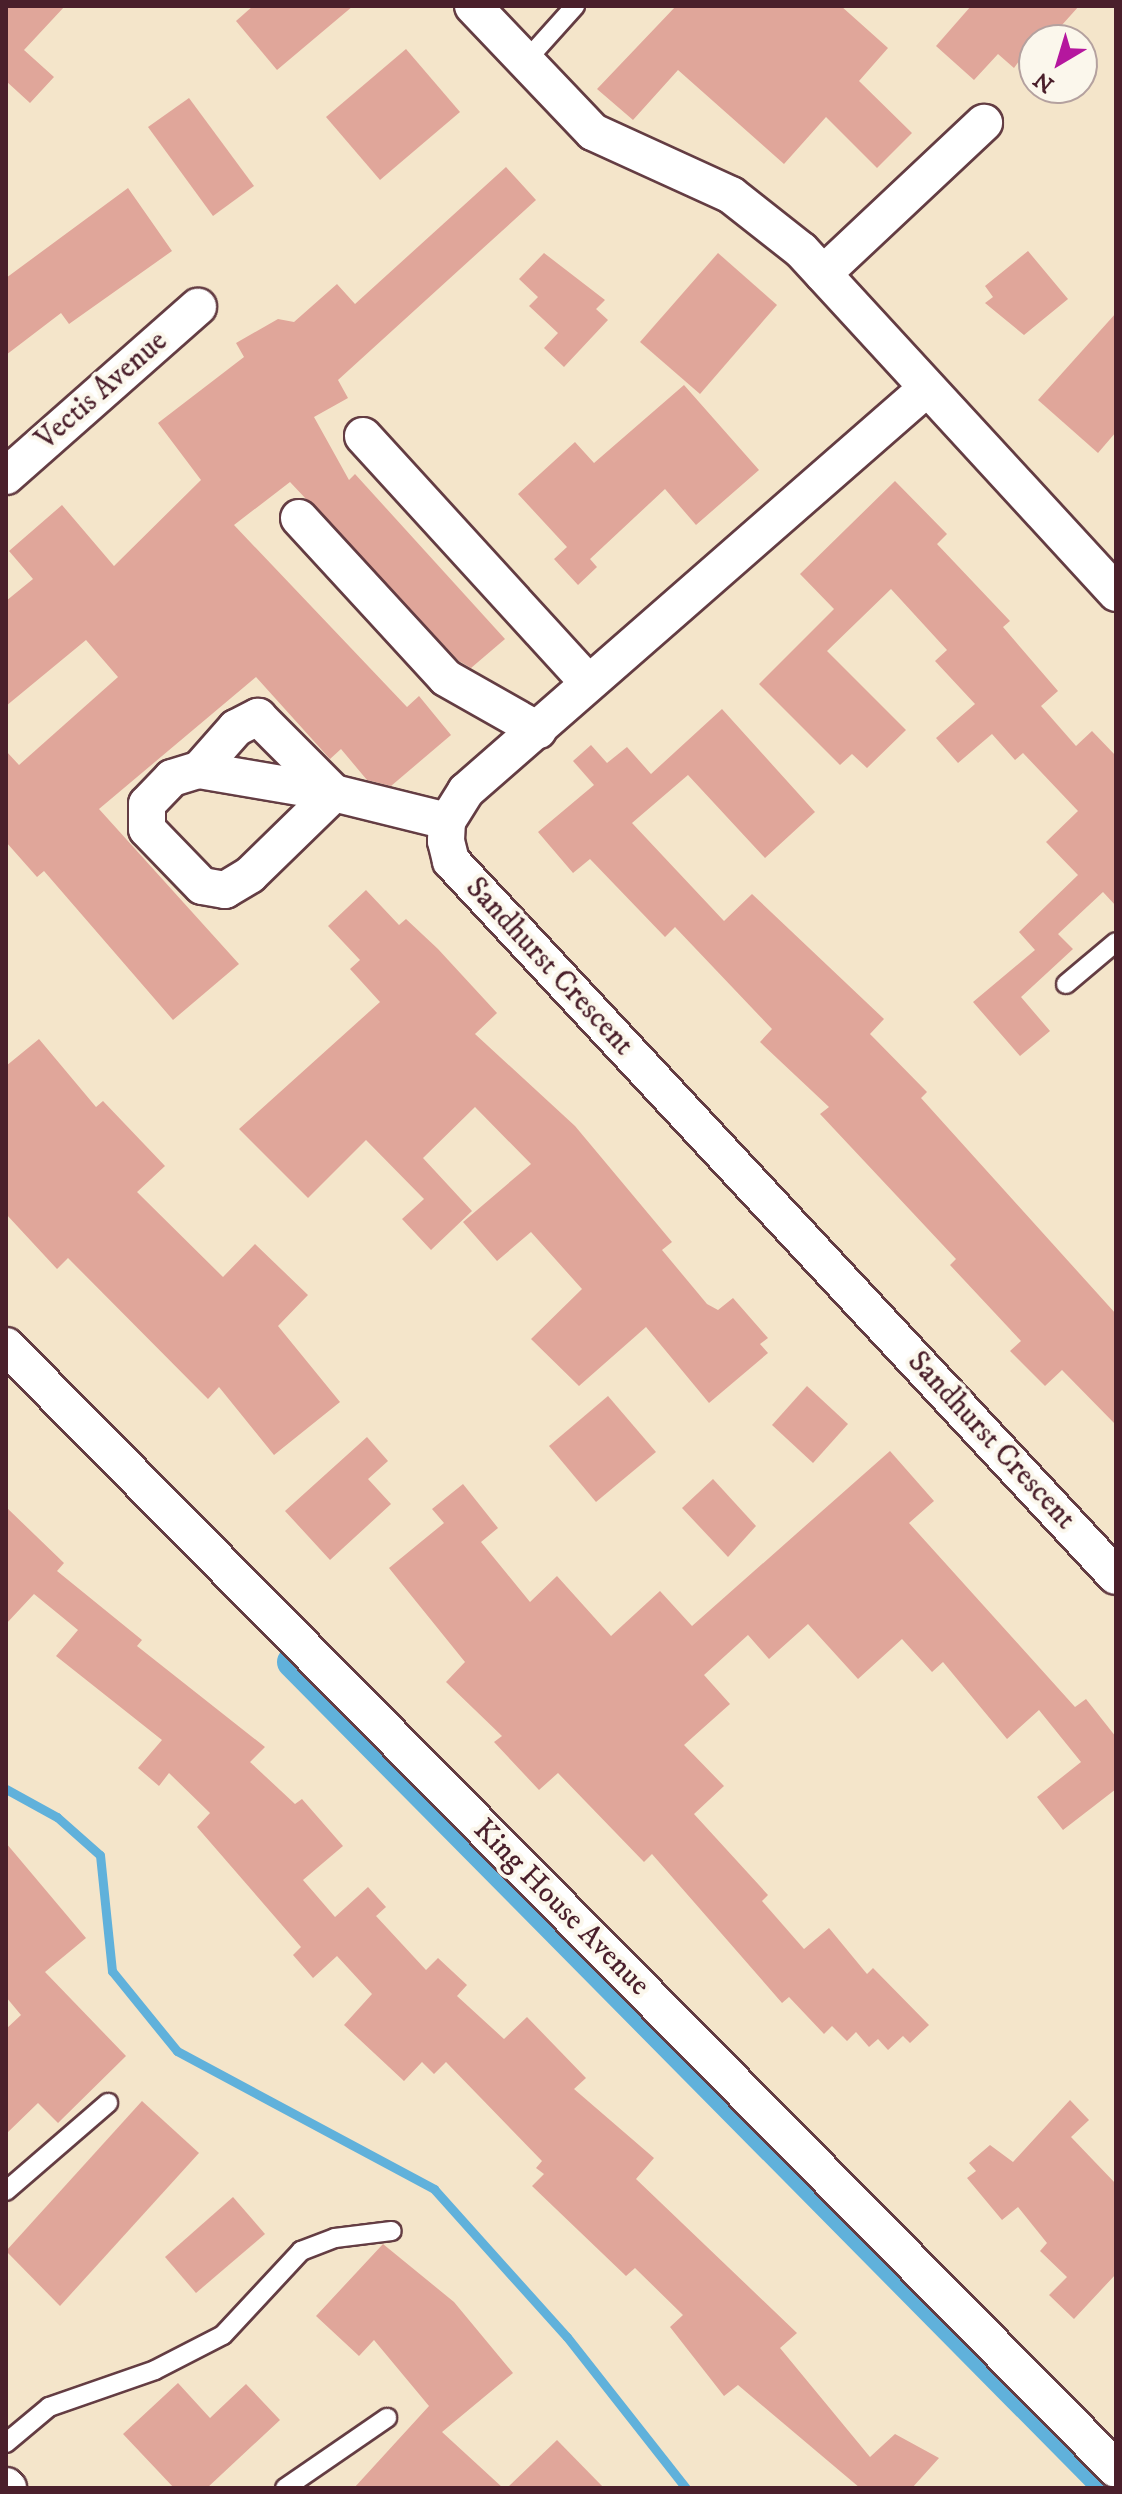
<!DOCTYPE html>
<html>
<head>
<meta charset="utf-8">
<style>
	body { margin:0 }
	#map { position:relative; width:1122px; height:2494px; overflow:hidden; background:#f4e5ca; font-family:"IM FELL DW Pica",serif }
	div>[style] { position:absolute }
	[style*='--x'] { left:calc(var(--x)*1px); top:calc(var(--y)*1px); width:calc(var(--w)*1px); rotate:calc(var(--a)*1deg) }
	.stream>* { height:9px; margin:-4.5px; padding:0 4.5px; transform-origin:4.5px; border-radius:4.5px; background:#60b1db }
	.canal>* { height:32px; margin:-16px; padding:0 16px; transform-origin:16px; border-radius:16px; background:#60b1db }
	.building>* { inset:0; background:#e0a69a }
	.roads { filter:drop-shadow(2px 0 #643d43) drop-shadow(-2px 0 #643d43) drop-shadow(0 2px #643d43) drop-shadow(0 -2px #643d43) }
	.service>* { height:18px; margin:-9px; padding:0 9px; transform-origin:9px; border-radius:9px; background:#fff }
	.minor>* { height:36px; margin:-18px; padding:0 18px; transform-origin:18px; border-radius:18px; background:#fff }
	span { translate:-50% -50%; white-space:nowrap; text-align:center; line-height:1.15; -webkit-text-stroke:8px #fbf7ec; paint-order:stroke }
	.street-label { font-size:30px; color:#4a1f2b }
	.frame { position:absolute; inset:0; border:8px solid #4a1f2b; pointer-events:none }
	.north { position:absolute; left:1018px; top:24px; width:80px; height:80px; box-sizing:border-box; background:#fbf7ec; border:2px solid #b4a19f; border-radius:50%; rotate:218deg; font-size:22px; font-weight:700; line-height:32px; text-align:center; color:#4a1f2b }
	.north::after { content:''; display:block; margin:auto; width:28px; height:36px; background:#b5179e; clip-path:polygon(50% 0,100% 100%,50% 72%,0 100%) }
</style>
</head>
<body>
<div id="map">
	<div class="stream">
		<div style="--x:6;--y:1789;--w:58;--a:28.8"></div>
		<div style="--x:57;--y:1817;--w:57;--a:41.5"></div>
		<div style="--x:100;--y:1855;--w:117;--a:84.1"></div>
		<div style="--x:112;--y:1971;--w:103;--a:50.9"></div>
		<div style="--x:177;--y:2051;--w:292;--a:28.2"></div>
		<div style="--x:434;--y:2189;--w:199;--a:48.1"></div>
		<div style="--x:567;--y:2337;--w:192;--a:51.8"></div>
	</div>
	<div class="canal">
		<div style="--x:293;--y:1662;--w:1162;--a:45.31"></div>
	</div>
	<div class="building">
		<div style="clip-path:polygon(6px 6px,65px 6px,24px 50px,54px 77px,30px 103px,6px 81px)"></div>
		<div style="clip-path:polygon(253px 6px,353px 6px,277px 70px,236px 21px)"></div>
		<div style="clip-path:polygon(676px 6px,841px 6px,888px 48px,859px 81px,912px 133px,877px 168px,826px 117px,784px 164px,678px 70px,633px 120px,597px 89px)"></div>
		<div style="clip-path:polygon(971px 6px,1079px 6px,1053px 35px,1034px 40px,1014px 68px,998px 54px,974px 80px,936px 46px)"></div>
		<div style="clip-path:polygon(406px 49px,460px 112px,380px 180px,326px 117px)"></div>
		<div style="clip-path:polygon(189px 98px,254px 186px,213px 216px,148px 127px)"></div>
		<div style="clip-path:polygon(506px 167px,536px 200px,338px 380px,348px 398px,314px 417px,349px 480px,355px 474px,505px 639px,471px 668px,459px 661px,290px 482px,234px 525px,407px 707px,419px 696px,451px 735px,391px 786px,367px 780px,341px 749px,330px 759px,256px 677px,99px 809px,239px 964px,173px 1020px,44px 871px,37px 877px,6px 842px,6px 751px,19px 765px,118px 677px,86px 640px,6px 706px,6px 601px,33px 579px,9px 551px,62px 505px,114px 566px,201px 480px,158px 423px,244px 357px,236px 343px,278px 319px,294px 322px,337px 284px,355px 304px)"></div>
		<div style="clip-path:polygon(128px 188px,172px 251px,69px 324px,61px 313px,6px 355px,6px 278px)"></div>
		<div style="clip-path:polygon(1028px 251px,1068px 299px,1024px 335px,985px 303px,993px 297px,985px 286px)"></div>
		<div style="clip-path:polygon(544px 253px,605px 300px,596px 309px,608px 320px,564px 367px,544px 348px,558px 333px,529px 306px,538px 297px,519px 279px)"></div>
		<div style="clip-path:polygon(718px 253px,777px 305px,700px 394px,640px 342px)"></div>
		<div style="clip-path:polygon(1116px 313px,1116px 432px,1098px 453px,1038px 400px)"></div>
		<div style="clip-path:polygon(684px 385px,759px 470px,696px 525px,665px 489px,590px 559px,597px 567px,578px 585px,554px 559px,567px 547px,518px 494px,575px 442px,594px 463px)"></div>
		<div style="clip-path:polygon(895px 481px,947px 534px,937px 544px,1010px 621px,1003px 627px,1058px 691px,1041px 706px,1076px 746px,1092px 731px,1116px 756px,1116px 906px,1103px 892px,1058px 934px,1073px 949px,1021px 997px,1050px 1031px,1020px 1056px,973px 1002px,1035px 950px,1019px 932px,1078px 875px,1046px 842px,1078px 811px,1023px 753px,1015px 760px,992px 734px,958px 763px,936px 738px,975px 704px,935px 661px,947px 650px,891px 589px,827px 651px,906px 730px,867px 768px,852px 754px,840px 765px,759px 684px,834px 609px,800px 574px)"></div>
		<div style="clip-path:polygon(722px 709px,815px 812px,765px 858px,688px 775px,632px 823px,724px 921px,752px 894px,884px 1019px,870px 1034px,927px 1092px,921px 1098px,1116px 1314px,1116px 1425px,1062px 1370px,1045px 1386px,1010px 1351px,1021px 1341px,950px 1265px,956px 1259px,820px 1114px,829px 1107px,760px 1042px,772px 1029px,675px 927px,665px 937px,590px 859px,573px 873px,538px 832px,594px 785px,573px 761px,591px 745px,607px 763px,627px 747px,651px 774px)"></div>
		<div style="clip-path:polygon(366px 890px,399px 925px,406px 919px,438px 949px,497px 1013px,475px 1034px,575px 1126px,672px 1242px,662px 1250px,707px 1304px,718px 1310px,733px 1298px,768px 1338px,760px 1344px,768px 1353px,709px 1403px,646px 1327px,579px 1386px,531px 1339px,582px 1289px,531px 1232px,497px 1261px,463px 1222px,531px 1164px,475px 1107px,423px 1158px,472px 1211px,431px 1250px,402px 1219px,424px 1199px,366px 1140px,308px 1198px,239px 1129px,380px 1002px,350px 969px,360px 960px,328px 926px)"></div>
		<div style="clip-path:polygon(39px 1039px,96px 1107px,103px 1101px,165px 1166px,137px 1192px,223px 1277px,255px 1244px,308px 1295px,278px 1326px,340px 1402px,274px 1455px,219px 1387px,208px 1399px,68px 1258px,57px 1269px,6px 1214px,6px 1066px)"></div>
		<div style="clip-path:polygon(807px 1386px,848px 1424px,813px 1463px,772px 1425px)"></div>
		<div style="clip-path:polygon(608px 1396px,656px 1452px,596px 1502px,549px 1446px)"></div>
		<div style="clip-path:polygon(367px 1437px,388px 1461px,368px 1479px,391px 1504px,330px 1560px,285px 1511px)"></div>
		<div style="clip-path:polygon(890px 1451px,934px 1501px,909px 1523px,1075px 1707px,1086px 1699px,1116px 1737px,1116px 1789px,1063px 1830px,1037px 1797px,1081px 1762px,1039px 1710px,1007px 1739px,943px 1662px,932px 1672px,902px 1639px,858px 1679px,808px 1624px,769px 1659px,748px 1635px,704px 1675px,730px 1704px,684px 1745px,724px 1786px,694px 1814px,768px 1895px,762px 1901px,804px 1949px,829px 1928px,867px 1974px,873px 1968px,929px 2025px,910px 2043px,903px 2036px,888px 2050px,878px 2039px,869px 2047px,856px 2032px,847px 2041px,832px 2026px,824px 2034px,789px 1997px,782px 2003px,652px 1854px,644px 1862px,558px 1773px,539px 1790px,494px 1742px,502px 1736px,446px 1682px,465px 1662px,389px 1568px,444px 1523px,432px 1509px,463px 1484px,498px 1528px,481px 1542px,530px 1602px,557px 1576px,611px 1636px,660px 1591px,692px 1626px)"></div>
		<div style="clip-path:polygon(713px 1479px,756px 1526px,728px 1557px,682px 1508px)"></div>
		<div style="clip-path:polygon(6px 1507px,64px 1563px,57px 1571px,142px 1640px,137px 1646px,265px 1747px,250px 1762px,295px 1804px,302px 1799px,343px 1846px,303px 1880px,335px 1917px,368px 1887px,386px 1907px,376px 1916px,426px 1970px,438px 1958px,467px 1985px,457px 1996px,504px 2039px,527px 2017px,586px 2078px,574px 2089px,654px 2158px,636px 2179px,797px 2333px,780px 2348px,870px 2457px,895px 2434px,939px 2458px,912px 2488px,860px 2488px,738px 2385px,724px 2396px,670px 2327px,683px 2315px,635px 2268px,626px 2276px,532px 2186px,544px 2174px,536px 2168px,542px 2161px,446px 2062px,434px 2074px,422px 2062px,404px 2081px,344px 2025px,372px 1994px,337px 1956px,313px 1978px,293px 1955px,301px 1947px,197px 1827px,210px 1813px,169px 1773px,159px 1786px,138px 1768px,162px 1740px,56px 1656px,78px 1630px,34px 1594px,6px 1624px)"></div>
		<div style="clip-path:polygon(6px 1843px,86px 1938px,45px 1972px,126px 2056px,58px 2123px,38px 2103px,6px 2134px,6px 2029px,21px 2015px,6px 1997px)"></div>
		<div style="clip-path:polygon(1070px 2100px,1089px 2120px,1071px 2137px,1116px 2184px,1116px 2274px,1074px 2319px,1049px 2295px,1067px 2277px,1040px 2251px,1047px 2243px,1018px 2207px,1002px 2220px,967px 2178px,976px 2171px,969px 2163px,990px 2145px,1013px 2162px)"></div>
		<div style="clip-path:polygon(142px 2101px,199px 2153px,60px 2306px,6px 2251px)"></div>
		<div style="clip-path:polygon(233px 2197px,265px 2234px,196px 2293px,165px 2257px)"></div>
		<div style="clip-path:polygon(383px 2244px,454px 2302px,513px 2373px,442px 2432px,503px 2488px,354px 2488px,429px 2406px,374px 2340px,359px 2356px,316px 2316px)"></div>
		<div style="clip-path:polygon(178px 2383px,210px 2418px,246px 2384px,280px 2420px,207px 2488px,174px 2488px,123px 2434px)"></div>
		<div style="clip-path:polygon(557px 2440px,604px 2488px,507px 2488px)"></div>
	</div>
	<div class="roads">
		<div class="service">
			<div style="--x:523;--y:64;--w:78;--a:-48.1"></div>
			<div style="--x:1066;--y:984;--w:65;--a:-40"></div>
			<div style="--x:6;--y:2191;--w:135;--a:-40.8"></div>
			<div style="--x:6;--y:2443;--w:56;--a:-39.9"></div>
			<div style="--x:49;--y:2407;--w:112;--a:-19.2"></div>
			<div style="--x:155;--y:2370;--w:76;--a:-27.2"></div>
			<div style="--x:223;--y:2335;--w:115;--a:-47.1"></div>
			<div style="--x:301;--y:2251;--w:36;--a:-21"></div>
			<div style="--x:335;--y:2238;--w:57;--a:-7"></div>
			<div style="--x:285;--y:2488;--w:124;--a:-34.5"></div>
		</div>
		<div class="minor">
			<div style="--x:473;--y:6;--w:174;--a:46.4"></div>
			<div style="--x:593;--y:132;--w:152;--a:24.5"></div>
			<div style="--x:731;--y:195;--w:89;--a:38.2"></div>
			<div style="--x:801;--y:250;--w:466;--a:47.4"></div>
			<div style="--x:823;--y:274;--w:221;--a:-43.2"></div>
			<div style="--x:926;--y:389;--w:611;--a:138.85"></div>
			<div style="--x:466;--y:791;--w:36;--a:122"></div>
			<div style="--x:447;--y:821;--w:20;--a:93"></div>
			<div style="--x:446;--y:841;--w:21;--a:76"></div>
			<div style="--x:451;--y:861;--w:976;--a:47.08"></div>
			<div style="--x:363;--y:436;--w:333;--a:47.6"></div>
			<div style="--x:6;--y:476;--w:256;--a:-41.4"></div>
			<div style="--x:299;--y:518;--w:217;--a:47.4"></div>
			<div style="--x:446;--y:678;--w:106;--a:29.5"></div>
			<div style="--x:199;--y:770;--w:56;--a:-48.6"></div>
			<div style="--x:236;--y:728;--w:25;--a:-27"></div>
			<div style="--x:258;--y:717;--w:107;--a:45"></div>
			<div style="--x:334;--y:793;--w:117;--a:135.7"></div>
			<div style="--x:250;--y:875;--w:29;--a:149"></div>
			<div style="--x:225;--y:890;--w:23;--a:-170"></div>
			<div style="--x:202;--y:886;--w:79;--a:-134"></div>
			<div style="--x:147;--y:829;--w:25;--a:-90"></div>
			<div style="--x:147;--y:804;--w:36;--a:-46"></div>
			<div style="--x:172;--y:778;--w:28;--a:-17"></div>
			<div style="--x:199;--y:770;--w:137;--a:9.7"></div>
			<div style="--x:334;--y:793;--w:116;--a:13.9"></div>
			<div style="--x:6;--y:1346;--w:1579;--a:45.33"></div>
			<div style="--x:6;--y:2486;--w:3;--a:45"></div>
		</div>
	</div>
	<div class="street-label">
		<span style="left:102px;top:391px;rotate:-41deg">Vectis Avenue</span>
		<span style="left:549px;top:967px;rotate:47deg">Sandhurst Crescent</span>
		<span style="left:991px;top:1441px;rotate:47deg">Sandhurst Crescent</span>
		<span style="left:561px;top:1908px;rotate:45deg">King House Avenue</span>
	</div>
	<div class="frame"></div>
	<div class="north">N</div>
</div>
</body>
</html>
